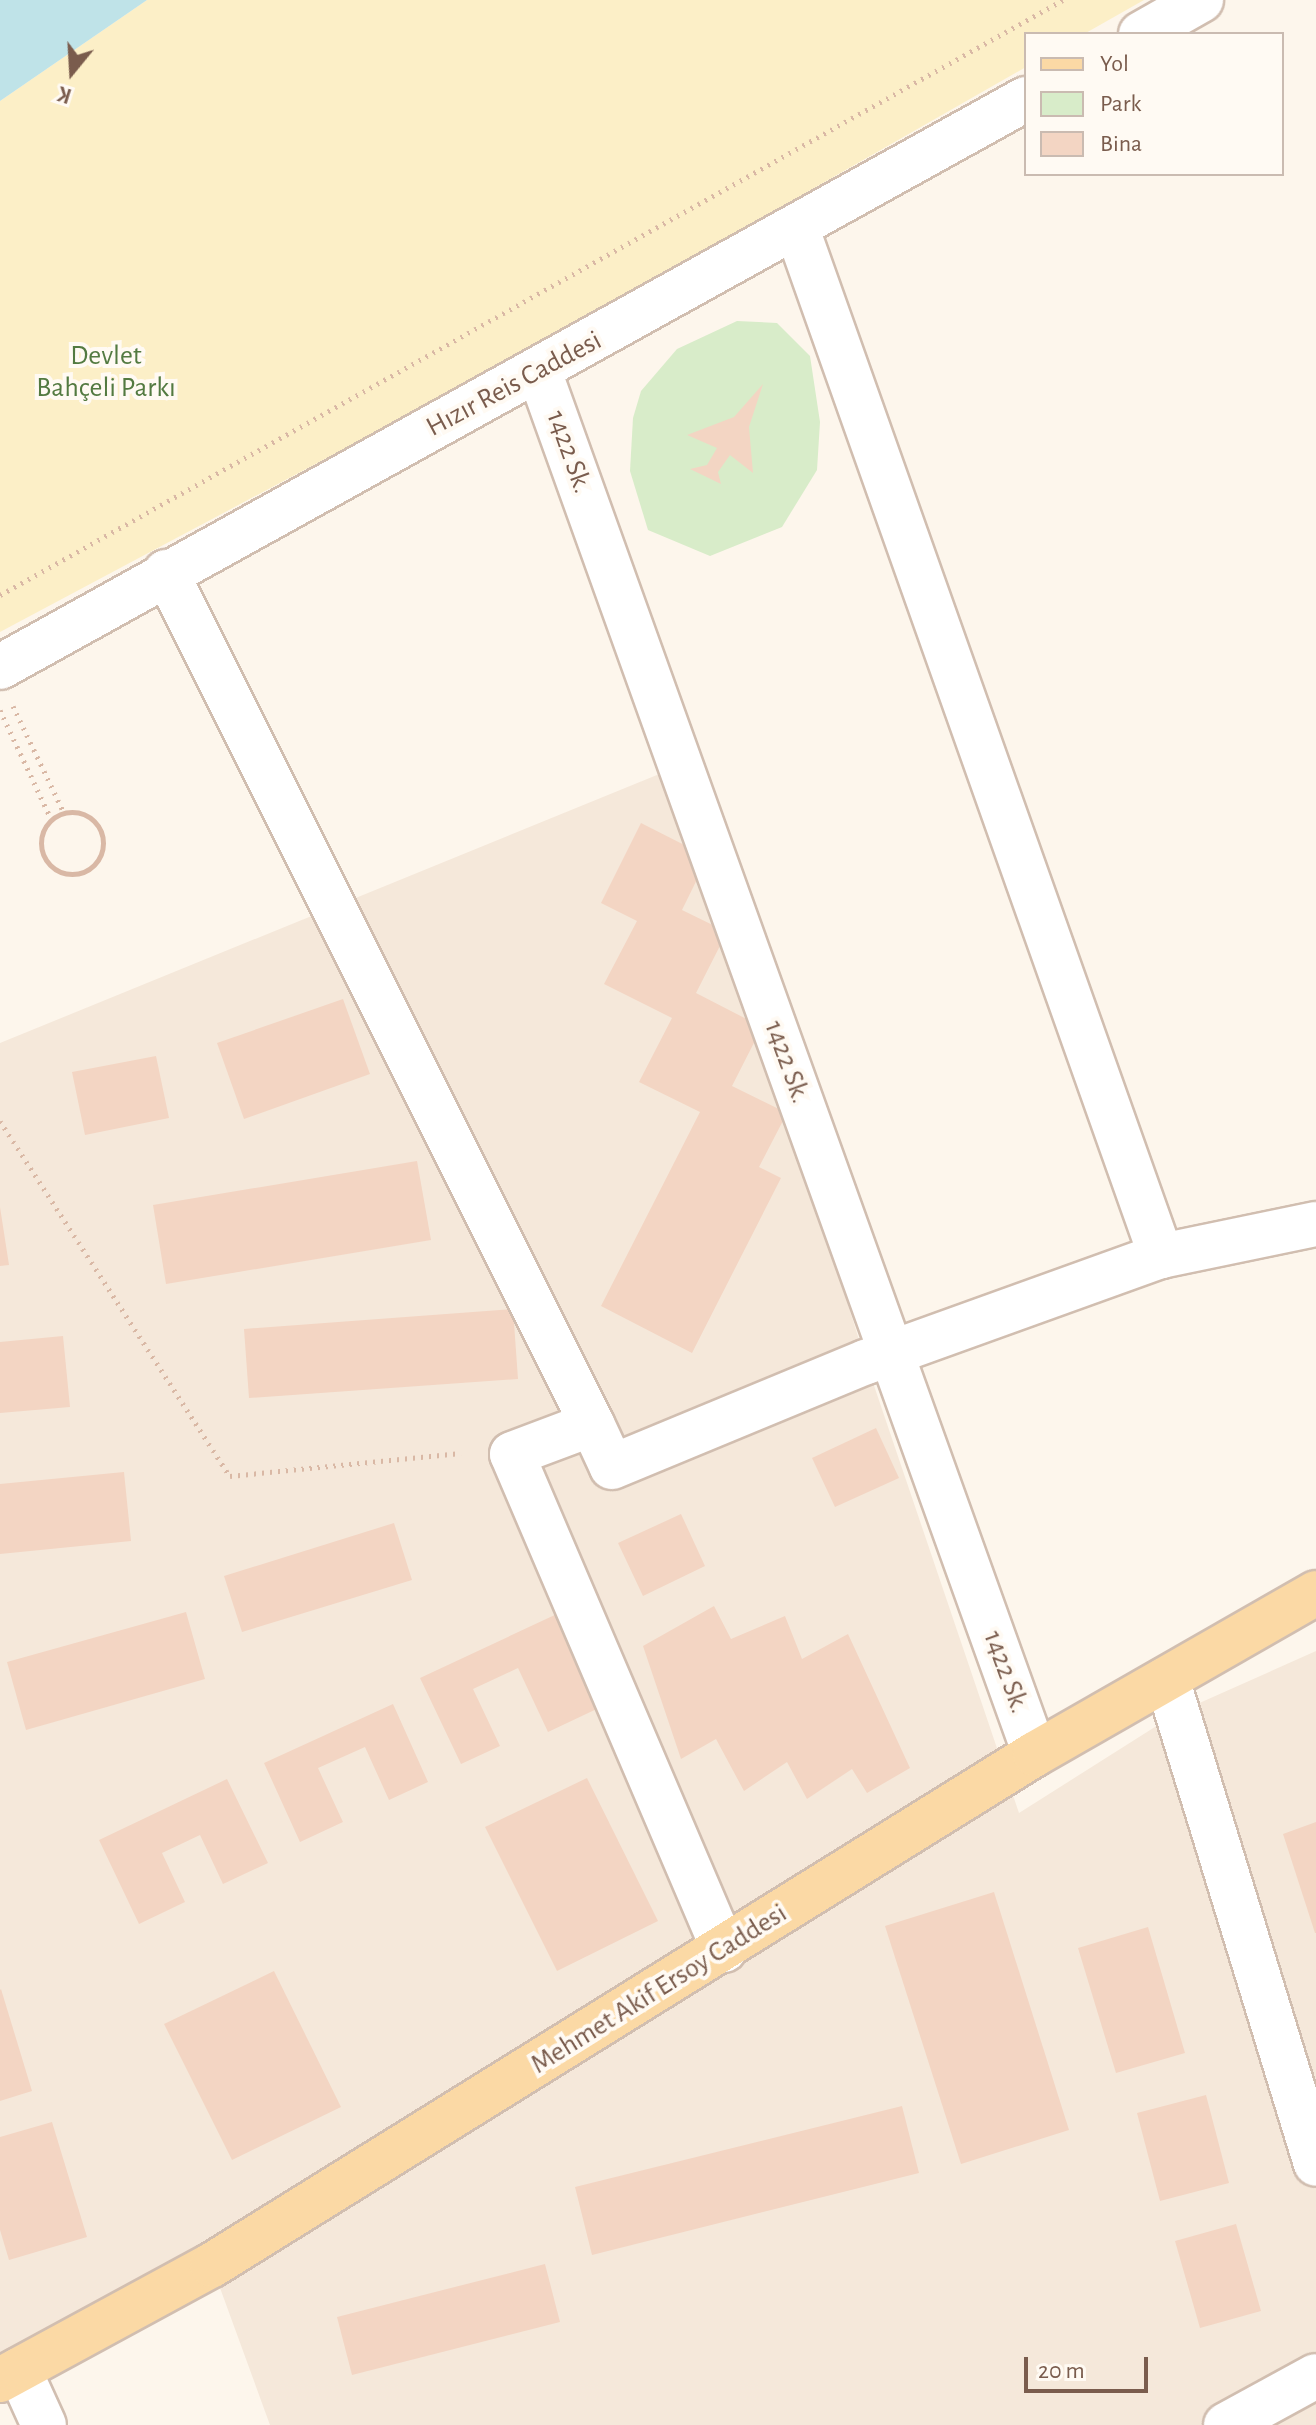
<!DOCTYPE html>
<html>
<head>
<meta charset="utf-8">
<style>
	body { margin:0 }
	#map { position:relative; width:1316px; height:2425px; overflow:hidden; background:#fdf6ec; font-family:"Alegreya Sans",sans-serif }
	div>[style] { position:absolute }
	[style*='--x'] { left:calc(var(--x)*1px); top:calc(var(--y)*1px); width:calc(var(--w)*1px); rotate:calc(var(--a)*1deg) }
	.residential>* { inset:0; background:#f5e8da }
	.green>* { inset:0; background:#d8ecc9 }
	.sand>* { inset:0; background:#fcefc7 }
	.water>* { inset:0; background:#bfe3e8 }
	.building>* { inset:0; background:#f3d5c3 }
	.path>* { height:5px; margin-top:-2.5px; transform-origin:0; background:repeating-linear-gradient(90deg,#d9b8a5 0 2px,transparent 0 8px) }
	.path>.ring { margin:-2.5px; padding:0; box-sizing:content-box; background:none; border:5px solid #d9b8a5; border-radius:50% }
	.roads { filter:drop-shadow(2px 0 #d1beb0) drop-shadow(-2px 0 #d1beb0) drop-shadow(0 2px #d1beb0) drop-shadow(0 -2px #d1beb0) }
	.minor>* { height:44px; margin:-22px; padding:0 22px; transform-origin:22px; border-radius:22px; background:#fff }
	.major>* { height:44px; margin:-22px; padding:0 22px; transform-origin:22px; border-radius:22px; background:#fbd9a5 }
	span { translate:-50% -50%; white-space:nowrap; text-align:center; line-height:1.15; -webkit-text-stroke:8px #fffaf3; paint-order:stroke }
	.park-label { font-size:28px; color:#537a41 }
	.street-label { font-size:28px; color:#7a5c4d }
	.legend { position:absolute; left:1024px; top:32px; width:260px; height:144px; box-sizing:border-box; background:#fffaf3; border:2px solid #cabbb1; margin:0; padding:10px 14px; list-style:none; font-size:24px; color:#7a5c4d }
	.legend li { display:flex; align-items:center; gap:16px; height:40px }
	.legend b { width:40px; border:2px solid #cabbb1 }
	.north { position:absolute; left:32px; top:32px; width:80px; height:80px; -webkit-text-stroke:6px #fffaf3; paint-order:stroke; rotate:198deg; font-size:22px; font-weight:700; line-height:32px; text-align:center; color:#7a5c4d }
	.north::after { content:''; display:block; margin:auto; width:28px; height:36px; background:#7a5c4d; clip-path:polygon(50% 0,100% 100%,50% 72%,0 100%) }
	.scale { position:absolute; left:1024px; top:2357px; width:124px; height:36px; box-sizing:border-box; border:4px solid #7a5c4d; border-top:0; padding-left:10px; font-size:24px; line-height:28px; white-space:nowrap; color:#7a5c4d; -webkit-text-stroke:6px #fffaf3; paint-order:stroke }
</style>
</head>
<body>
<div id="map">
	<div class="residential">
		<div style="clip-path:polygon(679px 766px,866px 1362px,1019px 1813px,1177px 1713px,1316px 1651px,1316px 2425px,270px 2425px,212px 2266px,0 2380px,0 1043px)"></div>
	</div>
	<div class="green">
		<div style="clip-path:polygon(737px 321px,777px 323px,810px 356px,820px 422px,817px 470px,782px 527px,710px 556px,648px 530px,630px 471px,633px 418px,641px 391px,677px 349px)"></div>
	</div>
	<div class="sand">
		<div style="clip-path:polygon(147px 0,1144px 0,1084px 34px,1026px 34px,1026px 67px,548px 340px,0 632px,0 101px)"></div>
	</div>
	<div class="water">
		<div style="clip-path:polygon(0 0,147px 0,0 101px)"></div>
	</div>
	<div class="building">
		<div style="clip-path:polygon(763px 384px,749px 427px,753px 473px,730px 455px,718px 472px,721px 484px,690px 469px,707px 465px,717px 448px,687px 435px,734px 417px)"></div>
		<div style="clip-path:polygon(641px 823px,708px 857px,682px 910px,727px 932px,696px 993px,762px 1027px,732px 1086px,787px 1113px,759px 1167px,781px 1178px,692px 1353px,601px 1306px,700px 1112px,639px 1082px,672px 1018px,604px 984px,637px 921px,601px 903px)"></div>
		<div style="clip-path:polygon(343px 999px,370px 1074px,244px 1119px,217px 1043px)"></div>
		<div style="clip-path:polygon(156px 1056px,169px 1118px,85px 1135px,72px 1072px)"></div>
		<div style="clip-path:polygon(417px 1161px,431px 1240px,166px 1284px,153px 1205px)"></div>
		<div style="clip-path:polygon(0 1207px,9px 1265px,0 1266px)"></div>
		<div style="clip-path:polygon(513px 1309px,518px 1379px,249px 1398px,244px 1329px)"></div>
		<div style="clip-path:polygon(63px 1336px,70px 1407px,0 1413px,0 1342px)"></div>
		<div style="clip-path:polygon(876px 1428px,899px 1478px,835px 1507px,812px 1458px)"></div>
		<div style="clip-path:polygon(124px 1472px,131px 1541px,0 1554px,0 1484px)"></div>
		<div style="clip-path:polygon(681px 1514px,705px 1566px,643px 1596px,618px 1543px)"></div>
		<div style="clip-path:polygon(394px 1523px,412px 1580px,242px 1632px,224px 1576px)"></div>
		<div style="clip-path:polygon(714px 1606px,731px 1639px,785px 1616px,802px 1659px,848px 1634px,910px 1768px,867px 1793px,852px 1769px,807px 1799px,787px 1762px,744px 1791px,716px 1739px,681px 1759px,643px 1646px)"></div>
		<div style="clip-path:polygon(186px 1612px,205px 1679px,26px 1730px,7px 1662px)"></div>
		<div style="clip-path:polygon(559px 1613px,603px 1706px,548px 1732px,518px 1668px,473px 1689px,500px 1746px,461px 1764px,420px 1678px)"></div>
		<div style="clip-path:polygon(393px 1704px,428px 1782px,389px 1800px,365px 1747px,318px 1768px,343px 1822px,300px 1842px,264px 1763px)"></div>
		<div style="clip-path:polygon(587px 1778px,658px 1921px,557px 1971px,485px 1827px)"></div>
		<div style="clip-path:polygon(227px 1779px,268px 1863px,223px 1884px,200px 1835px,162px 1853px,185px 1902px,139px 1924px,99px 1840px)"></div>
		<div style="clip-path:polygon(1316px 1822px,1316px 1933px,1315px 1933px,1283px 1834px)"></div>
		<div style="clip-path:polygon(994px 1892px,1069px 2130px,961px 2164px,885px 1926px)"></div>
		<div style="clip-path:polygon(1148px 1927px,1185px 2053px,1116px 2073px,1078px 1948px)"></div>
		<div style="clip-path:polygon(274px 1971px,341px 2107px,232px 2160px,164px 2024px)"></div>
		<div style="clip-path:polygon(1px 1989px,32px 2091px,0 2101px,0 1990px)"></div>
		<div style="clip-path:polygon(1206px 2095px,1229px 2183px,1160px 2201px,1137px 2113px)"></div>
		<div style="clip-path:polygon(902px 2106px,919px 2173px,592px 2255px,575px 2187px)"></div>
		<div style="clip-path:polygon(52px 2122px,87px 2237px,9px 2260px,0 2230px,0 2137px)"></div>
		<div style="clip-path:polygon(1236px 2224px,1261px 2311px,1200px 2328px,1175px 2241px)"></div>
		<div style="clip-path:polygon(545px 2264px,560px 2322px,352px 2375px,337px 2317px)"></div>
	</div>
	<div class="path">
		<div style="--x:0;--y:595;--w:1218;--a:-29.24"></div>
		<div style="--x:13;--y:706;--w:119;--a:64.5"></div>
		<div style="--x:0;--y:710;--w:120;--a:64.9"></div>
		<div class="ring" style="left:41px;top:812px;width:57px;height:57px"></div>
		<div style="--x:0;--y:1121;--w:423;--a:57.1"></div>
		<div style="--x:230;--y:1476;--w:232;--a:-5.7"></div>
	</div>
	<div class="roads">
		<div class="minor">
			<div style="--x:1141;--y:34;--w:69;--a:-29.5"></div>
			<div style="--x:797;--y:229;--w:1090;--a:70.48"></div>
			<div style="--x:539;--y:371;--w:1469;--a:70.27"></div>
			<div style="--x:166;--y:572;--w:953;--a:63.43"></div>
			<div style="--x:0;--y:667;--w:1173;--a:-28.97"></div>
			<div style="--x:1167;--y:1679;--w:507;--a:72.92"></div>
			<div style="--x:724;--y:1950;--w:539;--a:-113.14"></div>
			<div style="--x:512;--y:1454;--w:85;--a:-20.6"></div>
			<div style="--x:592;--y:1424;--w:47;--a:65.1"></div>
			<div style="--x:612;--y:1467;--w:275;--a:-22.5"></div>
			<div style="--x:866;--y:1362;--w:313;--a:-19.8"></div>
			<div style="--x:1161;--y:1256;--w:158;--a:-11.7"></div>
			<div style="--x:19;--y:2370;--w:60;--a:65.6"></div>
			<div style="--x:1226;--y:2425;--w:102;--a:-28.6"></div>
		</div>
		<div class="major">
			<div style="--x:0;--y:2380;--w:241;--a:-28.5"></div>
			<div style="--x:212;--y:2265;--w:969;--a:-31.84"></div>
			<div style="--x:1035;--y:1754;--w:324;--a:-29.8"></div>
		</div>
	</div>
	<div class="park-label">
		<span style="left:106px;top:372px">Devlet<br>Bahçeli Parkı</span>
	</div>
	<div class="street-label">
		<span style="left:514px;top:384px;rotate:-28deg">Hızır Reis Caddesi</span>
		<span style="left:569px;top:452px;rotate:70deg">1422 Sk.</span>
		<span style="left:787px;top:1062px;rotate:70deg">1422 Sk.</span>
		<span style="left:1006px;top:1672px;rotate:70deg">1422 Sk.</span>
		<span style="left:659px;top:1989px;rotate:-32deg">Mehmet Akif Ersoy Caddesi</span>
	</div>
	<ul class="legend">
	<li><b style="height:10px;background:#fbd9a5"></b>Yol</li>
	<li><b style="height:22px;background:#d8ecc9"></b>Park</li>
	<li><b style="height:22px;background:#f3d5c3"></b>Bina</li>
	</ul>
	<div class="north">K</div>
	<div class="scale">20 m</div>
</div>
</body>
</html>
